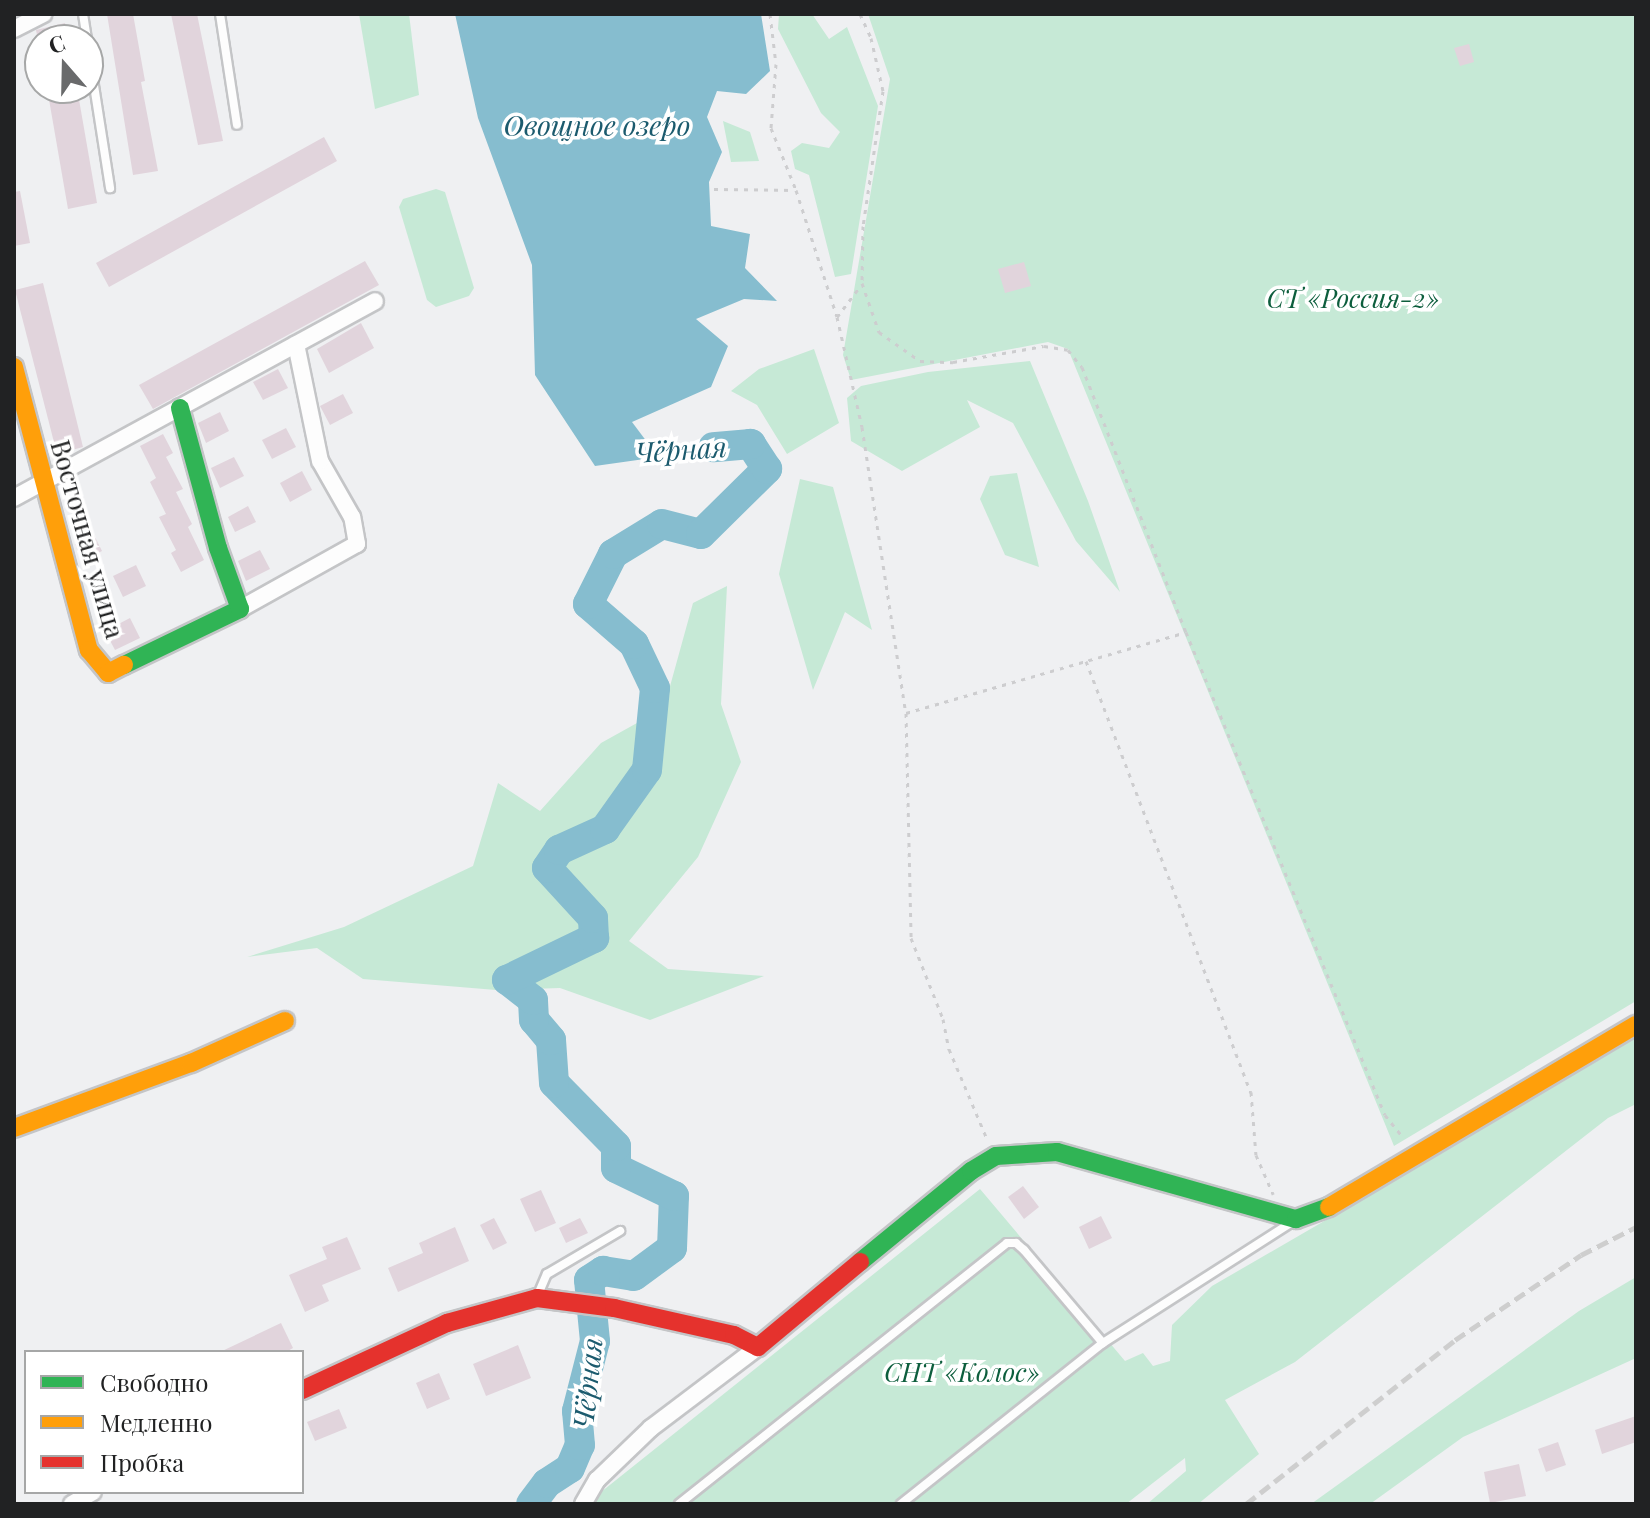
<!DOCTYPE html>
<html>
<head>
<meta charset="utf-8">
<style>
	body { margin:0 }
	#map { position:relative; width:1650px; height:1518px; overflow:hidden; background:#eff0f2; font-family:"Playfair Display",serif }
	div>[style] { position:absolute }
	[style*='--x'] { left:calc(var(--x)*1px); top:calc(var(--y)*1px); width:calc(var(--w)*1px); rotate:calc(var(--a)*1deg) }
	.green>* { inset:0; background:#c6e9d6 }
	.water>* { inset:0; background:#86bdcf }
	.river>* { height:30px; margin:-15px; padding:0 15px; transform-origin:15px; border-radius:15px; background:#86bdcf }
	.building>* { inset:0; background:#e1d4dc }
	.path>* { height:3px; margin-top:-1.5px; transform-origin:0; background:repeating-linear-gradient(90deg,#cdcdcf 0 4px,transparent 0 10px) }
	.roads { filter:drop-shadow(2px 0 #c4c5c7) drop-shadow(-2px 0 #c4c5c7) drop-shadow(0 2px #c4c5c7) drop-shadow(0 -2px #c4c5c7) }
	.lane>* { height:8px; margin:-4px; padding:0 4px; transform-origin:4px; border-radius:4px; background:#fdfdfd }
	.street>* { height:16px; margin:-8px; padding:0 8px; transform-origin:8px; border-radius:8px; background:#fdfdfd }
	.fast>* { height:18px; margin:-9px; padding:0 9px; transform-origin:9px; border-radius:9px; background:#30b455 }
	.slow>* { height:18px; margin:-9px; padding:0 9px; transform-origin:9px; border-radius:9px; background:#ff9f0a }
	.jam>* { height:18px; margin:-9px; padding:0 9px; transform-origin:9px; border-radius:9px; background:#e5322d }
	.rail>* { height:5px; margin-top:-2.5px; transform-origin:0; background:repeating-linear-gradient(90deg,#cecece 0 12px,transparent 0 18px) }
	span { translate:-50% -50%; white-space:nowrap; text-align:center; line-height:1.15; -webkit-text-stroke:7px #fff; paint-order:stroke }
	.park-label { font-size:26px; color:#0d5e3d; font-style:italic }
	.street-label { font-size:26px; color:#212223 }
	.water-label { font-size:28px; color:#1c5b6e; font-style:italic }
	.frame { position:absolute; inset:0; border:16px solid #212223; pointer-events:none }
	.legend { position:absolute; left:24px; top:1350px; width:280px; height:144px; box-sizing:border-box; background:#fff; border:2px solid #a6a7a7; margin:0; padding:10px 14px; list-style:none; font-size:24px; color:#212223 }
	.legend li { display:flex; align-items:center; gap:16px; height:40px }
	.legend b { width:40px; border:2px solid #a6a7a7 }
	.north { position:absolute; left:24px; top:24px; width:80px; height:80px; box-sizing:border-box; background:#fff; border:2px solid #a6a7a7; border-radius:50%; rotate:340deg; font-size:22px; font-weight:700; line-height:32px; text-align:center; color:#212223 }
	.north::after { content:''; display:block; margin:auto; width:28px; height:36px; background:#696a6b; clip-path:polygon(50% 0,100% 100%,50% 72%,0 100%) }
</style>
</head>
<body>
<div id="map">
	<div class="green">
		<div style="clip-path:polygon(359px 14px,409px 14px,419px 95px,375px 109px)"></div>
		<div style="clip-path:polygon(779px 14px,812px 14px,829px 39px,847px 27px,878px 106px,851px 274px,835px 277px,809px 175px,795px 169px,791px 151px,802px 143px,829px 148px,840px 132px,821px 113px,778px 29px)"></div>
		<div style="clip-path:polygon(868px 14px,1636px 14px,1636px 1001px,1394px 1146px,1068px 349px,1048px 342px,851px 380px,843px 355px,890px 79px)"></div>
		<div style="clip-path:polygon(723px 121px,750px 132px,759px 161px,731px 162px)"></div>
		<div style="clip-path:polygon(436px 189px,445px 192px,474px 288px,469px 296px,436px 307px,427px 300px,399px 207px,403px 199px)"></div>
		<div style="clip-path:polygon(814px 349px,839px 423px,787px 454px,757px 405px,731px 391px,759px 369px)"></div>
		<div style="clip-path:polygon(1030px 361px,1088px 501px,1120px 592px,1076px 541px,1013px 423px,967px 400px,980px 427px,902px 471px,851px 441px,847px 398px,861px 386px,928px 372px)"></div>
		<div style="clip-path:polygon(1017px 473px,1039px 567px,1005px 555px,980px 499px,990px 476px)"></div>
		<div style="clip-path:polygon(800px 479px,833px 487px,872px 630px,845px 612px,813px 690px,779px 574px)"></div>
		<div style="clip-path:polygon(727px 586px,721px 704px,741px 762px,698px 857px,629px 941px,668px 969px,764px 976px,650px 1020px,560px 988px,496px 990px,363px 979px,317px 948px,247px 957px,344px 927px,473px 866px,498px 783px,540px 811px,601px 743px,664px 708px,693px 603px)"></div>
		<div style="clip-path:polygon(1636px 1034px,1636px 1104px,1608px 1118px,1295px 1362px,1225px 1400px,1259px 1454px,1198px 1504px,1147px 1504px,1186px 1471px,1185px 1458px,1126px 1504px,586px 1504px,980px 1189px,1125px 1361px,1143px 1353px,1153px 1366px,1170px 1361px,1172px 1325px,1212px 1286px,1357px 1202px,1527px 1092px)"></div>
		<div style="clip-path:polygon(1636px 1277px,1636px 1358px,1463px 1437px,1370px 1504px,1311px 1504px,1579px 1311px)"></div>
	</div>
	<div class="water">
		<div style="clip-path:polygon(455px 14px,761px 14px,770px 71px,746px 94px,717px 91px,707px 117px,722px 152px,709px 182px,711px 226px,750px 234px,745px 268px,777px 301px,744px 299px,696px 319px,728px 346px,711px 387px,632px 422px,650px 446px,751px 444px,595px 466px,535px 375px,532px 265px,478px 118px)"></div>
	</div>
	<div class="river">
		<div style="--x:531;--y:1504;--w:26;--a:-53"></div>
		<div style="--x:547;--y:1483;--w:27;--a:-33"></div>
		<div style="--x:570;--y:1468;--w:25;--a:-67"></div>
		<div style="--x:580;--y:1445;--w:34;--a:-95"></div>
		<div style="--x:577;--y:1411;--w:72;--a:-75.6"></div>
		<div style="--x:595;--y:1341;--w:61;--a:-95.6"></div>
		<div style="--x:589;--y:1280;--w:17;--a:-33"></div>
		<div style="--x:603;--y:1271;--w:31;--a:9"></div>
		<div style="--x:634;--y:1276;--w:47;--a:-36.4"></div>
		<div style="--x:672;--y:1248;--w:52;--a:-87.8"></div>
		<div style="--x:674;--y:1196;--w:64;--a:-154.2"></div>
		<div style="--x:616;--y:1168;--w:22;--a:-90"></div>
		<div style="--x:616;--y:1146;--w:88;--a:-134.5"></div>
		<div style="--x:554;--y:1083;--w:43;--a:-94"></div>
		<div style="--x:551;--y:1040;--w:26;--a:-130"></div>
		<div style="--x:534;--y:1020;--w:20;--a:-93"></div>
		<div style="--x:533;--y:1000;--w:33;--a:-142"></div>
		<div style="--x:507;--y:980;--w:97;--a:-25.8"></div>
		<div style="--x:594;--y:938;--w:20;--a:-93"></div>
		<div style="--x:593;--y:918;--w:68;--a:-132.6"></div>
		<div style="--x:547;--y:868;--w:22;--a:-56"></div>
		<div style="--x:559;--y:850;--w:51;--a:-24.5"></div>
		<div style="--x:605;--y:829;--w:72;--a:-54.6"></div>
		<div style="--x:647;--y:770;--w:82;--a:-84.4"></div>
		<div style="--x:655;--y:688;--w:49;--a:-115.5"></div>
		<div style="--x:634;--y:644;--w:61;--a:-139"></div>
		<div style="--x:588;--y:604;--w:56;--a:-63.4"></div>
		<div style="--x:613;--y:554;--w:57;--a:-31.5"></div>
		<div style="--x:662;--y:524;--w:40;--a:14.4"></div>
		<div style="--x:701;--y:534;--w:93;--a:-44.6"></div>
		<div style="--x:767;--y:469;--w:30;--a:-123"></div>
		<div style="--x:751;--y:444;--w:38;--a:175"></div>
	</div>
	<div class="building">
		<div style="clip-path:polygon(107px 14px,133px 14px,145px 81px,141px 82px,158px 171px,133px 175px)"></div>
		<div style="clip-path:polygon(171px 14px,197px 14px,223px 141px,198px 145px)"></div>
		<div style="clip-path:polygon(65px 23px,68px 40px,38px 40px,36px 30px)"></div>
		<div style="clip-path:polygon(1469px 44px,1474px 62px,1460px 66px,1454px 48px)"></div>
		<div style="clip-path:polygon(47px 88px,77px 88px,97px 203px,68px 209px)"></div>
		<div style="clip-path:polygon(324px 137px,337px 161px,109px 287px,96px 263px)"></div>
		<div style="clip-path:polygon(20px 191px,30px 243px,14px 246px,14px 192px)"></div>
		<div style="clip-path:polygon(365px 261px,379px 285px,153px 409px,139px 385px)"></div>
		<div style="clip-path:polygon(1024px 262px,1031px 286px,1005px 293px,998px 269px)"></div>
		<div style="clip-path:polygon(43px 283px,83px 447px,57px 454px,15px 290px)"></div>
		<div style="clip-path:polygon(361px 323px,374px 348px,329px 373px,317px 349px)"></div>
		<div style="clip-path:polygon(278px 369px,288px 388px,263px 400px,253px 382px)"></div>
		<div style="clip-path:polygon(343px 394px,353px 413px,330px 425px,320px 406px)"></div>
		<div style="clip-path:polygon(220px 412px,229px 431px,206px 443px,198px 423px)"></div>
		<div style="clip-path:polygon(286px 428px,296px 447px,272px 459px,262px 440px)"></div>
		<div style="clip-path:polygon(163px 434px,173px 453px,166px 457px,183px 489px,176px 492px,192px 524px,188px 527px,204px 560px,181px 572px,171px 553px,176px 550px,159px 517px,166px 514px,150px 482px,156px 478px,140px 446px)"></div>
		<div style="clip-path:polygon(234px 457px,244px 476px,220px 488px,211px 468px)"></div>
		<div style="clip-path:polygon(302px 471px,312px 490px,290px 502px,280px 483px)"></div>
		<div style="clip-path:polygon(248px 506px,256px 522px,235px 532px,228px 517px)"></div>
		<div style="clip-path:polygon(94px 535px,102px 551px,82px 561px,75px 544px)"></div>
		<div style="clip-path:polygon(260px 550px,270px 569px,246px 581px,238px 561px)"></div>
		<div style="clip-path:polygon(136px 565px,146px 586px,123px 597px,113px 576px)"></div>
		<div style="clip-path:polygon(130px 618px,140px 638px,115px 650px,105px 631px)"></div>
		<div style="clip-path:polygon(1023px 1186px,1039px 1207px,1024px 1219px,1008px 1197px)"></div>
		<div style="clip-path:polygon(541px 1190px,556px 1223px,535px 1232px,520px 1199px)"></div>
		<div style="clip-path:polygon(1101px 1216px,1112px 1238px,1089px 1249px,1079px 1227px)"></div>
		<div style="clip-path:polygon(494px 1218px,507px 1243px,493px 1250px,480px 1225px)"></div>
		<div style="clip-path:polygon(580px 1218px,588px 1233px,566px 1243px,559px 1228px)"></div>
		<div style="clip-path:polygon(455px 1227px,469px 1261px,398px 1292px,388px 1268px,423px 1253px,419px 1243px)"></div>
		<div style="clip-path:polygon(347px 1237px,361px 1269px,322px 1285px,329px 1301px,305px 1312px,289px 1275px,327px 1259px,322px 1247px)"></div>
		<div style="clip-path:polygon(281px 1323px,293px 1348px,286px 1352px,220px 1352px)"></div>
		<div style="clip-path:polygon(518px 1345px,531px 1378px,486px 1396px,473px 1364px)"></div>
		<div style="clip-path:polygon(439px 1373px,450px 1399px,427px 1409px,416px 1383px)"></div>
		<div style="clip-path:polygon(339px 1409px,347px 1428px,315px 1441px,307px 1422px)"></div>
		<div style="clip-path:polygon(1636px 1416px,1636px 1442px,1602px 1454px,1595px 1430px)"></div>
		<div style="clip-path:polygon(1558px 1442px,1566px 1465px,1546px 1472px,1538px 1449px)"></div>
		<div style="clip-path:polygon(1519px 1464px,1526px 1496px,1490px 1503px,1484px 1472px)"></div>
	</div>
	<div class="path">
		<div style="--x:770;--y:14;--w:50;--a:83.2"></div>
		<div style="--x:776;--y:64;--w:64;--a:94.5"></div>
		<div style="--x:771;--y:128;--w:67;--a:68"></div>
		<div style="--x:796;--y:190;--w:133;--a:72.1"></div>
		<div style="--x:837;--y:317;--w:40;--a:-53"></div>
		<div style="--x:860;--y:14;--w:26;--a:65"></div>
		<div style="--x:871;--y:38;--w:54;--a:77.2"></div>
		<div style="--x:883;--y:91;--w:136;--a:98.4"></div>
		<div style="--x:863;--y:226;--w:57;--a:91"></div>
		<div style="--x:862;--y:283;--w:52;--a:70.9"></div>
		<div style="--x:879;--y:332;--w:50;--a:35.3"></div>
		<div style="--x:920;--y:361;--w:33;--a:2"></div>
		<div style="--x:953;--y:362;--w:92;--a:-10"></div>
		<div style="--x:1044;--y:346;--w:24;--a:9"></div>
		<div style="--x:1068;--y:350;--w:22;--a:51"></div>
		<div style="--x:1082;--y:367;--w:285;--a:68.6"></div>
		<div style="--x:1186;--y:632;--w:522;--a:67.61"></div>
		<div style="--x:1385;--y:1115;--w:28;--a:51"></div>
		<div style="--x:714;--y:189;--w:80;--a:0.7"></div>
		<div style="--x:837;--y:317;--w:113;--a:77.2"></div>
		<div style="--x:862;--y:427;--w:289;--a:81.3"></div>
		<div style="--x:906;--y:713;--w:225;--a:88.7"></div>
		<div style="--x:911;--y:938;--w:87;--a:68.4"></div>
		<div style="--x:943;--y:1019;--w:31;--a:79"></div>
		<div style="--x:949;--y:1049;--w:98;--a:67.1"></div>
		<div style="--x:1086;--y:661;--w:462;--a:69.1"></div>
		<div style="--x:1251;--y:1092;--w:63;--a:85.5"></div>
		<div style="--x:1256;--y:1155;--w:43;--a:66.4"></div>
		<div style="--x:906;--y:713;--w:291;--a:-16.1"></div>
	</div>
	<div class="roads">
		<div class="lane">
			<div style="--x:83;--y:14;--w:26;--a:81"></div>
			<div style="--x:220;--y:14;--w:112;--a:81.3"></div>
			<div style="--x:88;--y:47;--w:143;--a:81.1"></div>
			<div style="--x:537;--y:1297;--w:25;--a:-67"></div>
			<div style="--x:547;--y:1274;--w:85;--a:-30.5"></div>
			<div style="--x:679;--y:1504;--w:419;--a:-38.5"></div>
			<div style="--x:1007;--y:1243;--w:9;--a:0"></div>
			<div style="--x:1016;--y:1243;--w:11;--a:41"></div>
			<div style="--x:1024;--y:1250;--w:122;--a:49.7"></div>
			<div style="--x:901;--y:1504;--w:258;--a:-38.6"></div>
			<div style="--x:1103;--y:1343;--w:224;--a:-32.6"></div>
		</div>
		<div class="street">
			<div style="--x:14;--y:29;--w:33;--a:-27"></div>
			<div style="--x:14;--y:498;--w:411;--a:-28.6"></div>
			<div style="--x:240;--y:609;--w:134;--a:-29.1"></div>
			<div style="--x:357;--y:544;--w:27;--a:-100"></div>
			<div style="--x:352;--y:517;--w:64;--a:-119.7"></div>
			<div style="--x:320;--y:461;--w:119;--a:-101.6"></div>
			<div style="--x:72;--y:1504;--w:24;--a:-30"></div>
			<div style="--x:583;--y:1504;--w:28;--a:-60"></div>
			<div style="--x:597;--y:1480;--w:75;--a:-43.9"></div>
			<div style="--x:651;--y:1428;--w:134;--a:-37.1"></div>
		</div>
		<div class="fast">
			<div style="--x:124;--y:665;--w:129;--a:-25.8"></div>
			<div style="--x:240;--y:609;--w:65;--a:-109.8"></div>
			<div style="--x:218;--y:548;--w:145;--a:-105.2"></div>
			<div style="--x:860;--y:1262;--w:144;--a:-39.3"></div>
			<div style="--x:971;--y:1171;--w:29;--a:-31"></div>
			<div style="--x:996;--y:1156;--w:61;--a:-3.8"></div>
			<div style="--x:1057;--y:1152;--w:248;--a:15.7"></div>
			<div style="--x:1296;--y:1219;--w:35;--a:-20"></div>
		</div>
		<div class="slow">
			<div style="--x:14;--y:367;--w:293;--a:75.2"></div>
			<div style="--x:89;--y:650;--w:30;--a:50"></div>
			<div style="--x:108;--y:673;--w:18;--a:-27"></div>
			<div style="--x:14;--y:1128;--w:189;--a:-20.2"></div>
			<div style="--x:191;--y:1063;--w:103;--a:-24.1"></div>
			<div style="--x:1329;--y:1207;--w:357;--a:-30.7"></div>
		</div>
		<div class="jam">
			<div style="--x:302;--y:1390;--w:160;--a:-24.8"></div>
			<div style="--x:447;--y:1323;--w:93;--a:-15.5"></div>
			<div style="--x:537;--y:1298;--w:78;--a:7.4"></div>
			<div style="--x:614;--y:1308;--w:123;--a:12.7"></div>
			<div style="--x:734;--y:1335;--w:27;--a:27"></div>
			<div style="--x:758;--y:1347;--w:133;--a:-39.8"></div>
		</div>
	</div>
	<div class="rail">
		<div style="--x:1246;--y:1504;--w:266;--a:-38.1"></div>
		<div style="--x:1455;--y:1340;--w:152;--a:-34"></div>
		<div style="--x:1581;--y:1255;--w:62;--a:-27"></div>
	</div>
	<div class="park-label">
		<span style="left:1353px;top:298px">СТ «Россия-2»</span>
		<span style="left:962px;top:1372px">СНТ «Колос»</span>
	</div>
	<div class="street-label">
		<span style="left:88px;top:539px;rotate:74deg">Восточная улица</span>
	</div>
	<div class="water-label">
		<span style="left:597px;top:125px">Овощное озеро</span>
		<span style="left:681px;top:449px;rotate:-4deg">Чёрная</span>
		<span style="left:587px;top:1383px;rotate:-84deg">Чёрная</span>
	</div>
	<div class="frame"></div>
	<ul class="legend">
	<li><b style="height:10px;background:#30b455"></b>Свободно</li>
	<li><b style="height:10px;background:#ff9f0a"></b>Медленно</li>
	<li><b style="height:10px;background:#e5322d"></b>Пробка</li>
	</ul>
	<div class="north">С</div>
</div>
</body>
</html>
